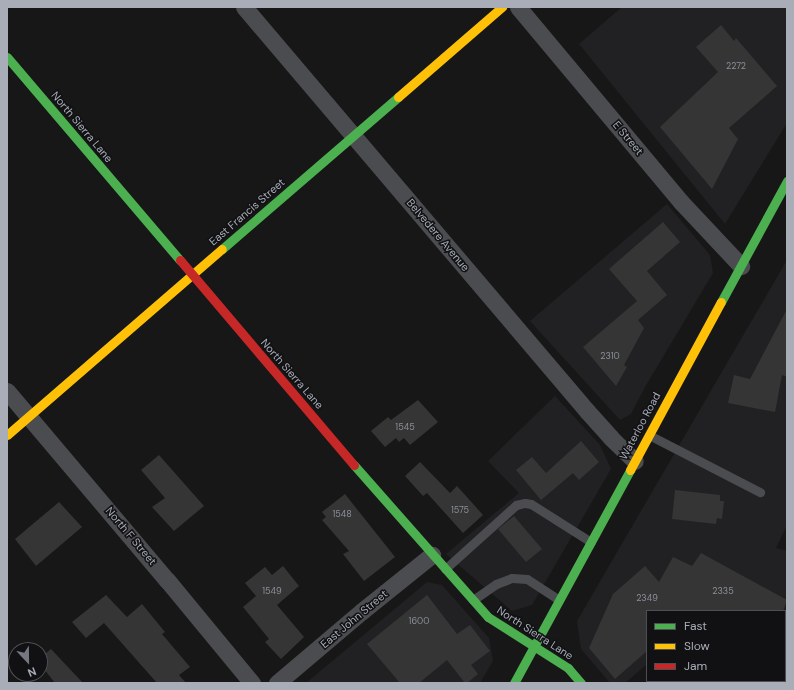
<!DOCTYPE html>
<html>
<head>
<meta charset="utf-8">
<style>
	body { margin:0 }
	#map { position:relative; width:794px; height:690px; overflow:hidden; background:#171717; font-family:"DM Sans",sans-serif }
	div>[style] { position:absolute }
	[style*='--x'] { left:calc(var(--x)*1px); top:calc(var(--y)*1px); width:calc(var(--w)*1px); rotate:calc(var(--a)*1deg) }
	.built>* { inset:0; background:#212123 }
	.building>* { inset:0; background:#353536 }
	.lane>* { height:9px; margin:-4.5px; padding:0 4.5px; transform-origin:4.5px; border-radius:4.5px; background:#4b4c50 }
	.street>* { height:17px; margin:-8.5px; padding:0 8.5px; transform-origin:8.5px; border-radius:8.5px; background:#4b4c50 }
	.fast>* { height:9px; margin:-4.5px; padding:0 4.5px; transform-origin:4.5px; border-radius:4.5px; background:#4caf50 }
	.slow>* { height:9px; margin:-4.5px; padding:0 4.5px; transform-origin:4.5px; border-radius:4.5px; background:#ffc107 }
	.jam>* { height:9px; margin:-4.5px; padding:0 4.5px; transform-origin:4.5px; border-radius:4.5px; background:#c62828 }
	span { translate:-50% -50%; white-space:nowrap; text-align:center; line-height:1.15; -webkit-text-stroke:3px #111113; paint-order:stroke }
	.number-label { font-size:9px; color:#8b8f98 }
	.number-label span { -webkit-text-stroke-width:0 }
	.street-label { font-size:11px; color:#a8adb8 }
	.frame { position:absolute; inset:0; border:8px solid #a8adb8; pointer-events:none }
	.legend { position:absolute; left:646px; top:610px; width:140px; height:72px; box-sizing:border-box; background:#111113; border:1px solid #4d4f55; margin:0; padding:5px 7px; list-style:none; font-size:12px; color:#a8adb8 }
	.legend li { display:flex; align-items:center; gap:8px; height:20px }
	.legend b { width:20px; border:1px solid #4d4f55 }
	.north { position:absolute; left:8px; top:642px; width:40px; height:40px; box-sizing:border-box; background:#111113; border:1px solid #4d4f55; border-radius:50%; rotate:158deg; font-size:11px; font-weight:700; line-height:16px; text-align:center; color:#a8adb8 }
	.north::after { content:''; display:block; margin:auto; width:14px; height:18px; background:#757880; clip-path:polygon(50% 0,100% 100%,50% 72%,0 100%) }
</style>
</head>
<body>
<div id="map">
	<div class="built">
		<div style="clip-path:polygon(622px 7px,787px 7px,787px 123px,725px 224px,579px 44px)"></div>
		<div style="clip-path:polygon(667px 204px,710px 255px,713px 273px,645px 387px,631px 414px,620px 420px,530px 321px)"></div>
		<div style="clip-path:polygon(787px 260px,787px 525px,776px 548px,787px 551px,787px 668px,785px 676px,785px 611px,647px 611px,647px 664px,625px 683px,610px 683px,581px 649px,577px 621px)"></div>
		<div style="clip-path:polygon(555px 396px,600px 445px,611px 469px,532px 605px,512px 611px,446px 554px,519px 493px,488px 461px)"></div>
		<div style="clip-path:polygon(427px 582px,442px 585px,489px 638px,493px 661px,480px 683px,306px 683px)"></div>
	</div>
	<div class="building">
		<div style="clip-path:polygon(721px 25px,734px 41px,736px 38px,777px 86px,729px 128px,738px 139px,712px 189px,660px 127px,718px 72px,696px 47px)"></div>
		<div style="clip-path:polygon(663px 222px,680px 242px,647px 271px,667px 295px,638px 320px,644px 328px,624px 365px,627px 367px,616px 386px,583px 347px,637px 301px,609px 269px)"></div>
		<div style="clip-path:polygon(787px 309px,787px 377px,782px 375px,775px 412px,728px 403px,734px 375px,750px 379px)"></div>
		<div style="clip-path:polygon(418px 400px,438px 422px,410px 445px,404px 438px,399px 442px,396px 438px,385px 447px,371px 431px,388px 417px,391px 420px)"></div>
		<div style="clip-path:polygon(581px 441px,599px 462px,579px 480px,573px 473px,541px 500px,516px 470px,532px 457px,546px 473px)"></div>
		<div style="clip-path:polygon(159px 455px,204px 506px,174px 531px,152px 507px,165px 498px,141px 470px)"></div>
		<div style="clip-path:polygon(420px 462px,450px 493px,457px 486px,483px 515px,463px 533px,427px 493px,423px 496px,405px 476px)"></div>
		<div style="clip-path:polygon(675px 490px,720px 495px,720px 501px,724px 501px,722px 519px,717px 518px,716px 524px,672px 519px)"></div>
		<div style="clip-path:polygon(345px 494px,395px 557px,364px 581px,343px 554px,349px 551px,322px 520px,326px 517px,322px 512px)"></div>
		<div style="clip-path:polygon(59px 502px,82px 527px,36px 566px,15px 539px)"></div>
		<div style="clip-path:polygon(514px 516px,542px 549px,526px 562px,498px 529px)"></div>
		<div style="clip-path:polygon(701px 553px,787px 600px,783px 611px,647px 611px,647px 651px,615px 679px,589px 648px,613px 594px,645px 566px,659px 582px,673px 557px,692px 566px)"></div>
		<div style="clip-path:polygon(283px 566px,299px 586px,277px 605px,304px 637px,281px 659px,265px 642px,269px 639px,243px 607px,256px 596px,245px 583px,265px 567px,272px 575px)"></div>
		<div style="clip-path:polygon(106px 595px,127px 617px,142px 604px,165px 632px,162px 634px,190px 667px,179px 675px,186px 683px,157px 683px,104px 623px,86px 638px,72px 622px)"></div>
		<div style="clip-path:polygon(427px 595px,457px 634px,470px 625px,490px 651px,471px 665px,478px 674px,467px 683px,465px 683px,447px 660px,419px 683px,400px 683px,367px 644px)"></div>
		<div style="clip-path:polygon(51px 649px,83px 683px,55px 683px,40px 664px,40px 658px)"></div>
	</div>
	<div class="lane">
		<div style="--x:649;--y:435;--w:125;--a:27.2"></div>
		<div style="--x:445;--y:569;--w:96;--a:-42"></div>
		<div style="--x:516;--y:505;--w:9;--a:-13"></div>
		<div style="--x:525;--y:503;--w:6;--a:9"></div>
		<div style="--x:531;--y:504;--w:71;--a:32.3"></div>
		<div style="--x:473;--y:600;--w:28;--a:-35"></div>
		<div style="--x:496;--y:584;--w:17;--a:-21"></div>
		<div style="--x:512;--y:578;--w:15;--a:4"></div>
		<div style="--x:527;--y:579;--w:38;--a:33"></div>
	</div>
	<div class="street">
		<div style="--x:244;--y:7;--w:530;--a:49.67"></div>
		<div style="--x:587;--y:411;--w:36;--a:48"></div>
		<div style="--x:611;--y:438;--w:33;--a:44"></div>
		<div style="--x:518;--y:7;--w:254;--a:50.1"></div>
		<div style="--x:681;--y:202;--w:88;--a:46.8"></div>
		<div style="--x:7;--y:391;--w:248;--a:49.8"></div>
		<div style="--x:167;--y:580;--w:134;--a:50.5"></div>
		<div style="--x:277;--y:683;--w:111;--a:-40.3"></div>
		<div style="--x:362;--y:611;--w:90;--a:-38.7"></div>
	</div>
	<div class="fast">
		<div style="--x:7;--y:57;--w:267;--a:49.6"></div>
		<div style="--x:222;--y:249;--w:233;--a:-40.8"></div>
		<div style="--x:721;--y:302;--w:138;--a:-61.4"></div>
		<div style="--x:354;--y:465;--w:203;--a:48.6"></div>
		<div style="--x:488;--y:617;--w:95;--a:32.5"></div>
		<div style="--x:568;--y:668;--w:20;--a:49"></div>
		<div style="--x:514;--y:683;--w:243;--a:-61.4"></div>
	</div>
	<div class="slow">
		<div style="--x:398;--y:97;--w:138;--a:-40.9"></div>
		<div style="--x:7;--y:435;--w:284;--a:-40.9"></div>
		<div style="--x:630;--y:470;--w:191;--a:-61.6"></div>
	</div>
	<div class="jam">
		<div style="--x:180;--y:260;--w:269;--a:49.7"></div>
	</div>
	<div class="number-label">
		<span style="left:736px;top:66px">2272</span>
		<span style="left:610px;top:356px">2310</span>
		<span style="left:405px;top:427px">1545</span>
		<span style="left:460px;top:510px">1575</span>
		<span style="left:342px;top:514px">1548</span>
		<span style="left:272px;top:591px">1549</span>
		<span style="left:723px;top:591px">2335</span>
		<span style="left:647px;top:598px">2349</span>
		<span style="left:419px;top:621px">1600</span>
	</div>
	<div class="street-label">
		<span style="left:82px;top:127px;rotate:50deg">North Sierra Lane</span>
		<span style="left:628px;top:138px;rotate:50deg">E Street</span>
		<span style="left:247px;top:212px;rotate:-41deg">East Francis Street</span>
		<span style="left:438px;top:235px;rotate:50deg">Belvedere Avenue</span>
		<span style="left:292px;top:374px;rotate:49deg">North Sierra Lane</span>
		<span style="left:640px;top:426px;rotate:-62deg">Waterloo Road</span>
		<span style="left:131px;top:536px;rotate:50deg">North F Street</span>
		<span style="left:354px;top:619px;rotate:-40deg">East John Street</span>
		<span style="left:535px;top:633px;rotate:33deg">North Sierra Lane</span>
	</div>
	<div class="frame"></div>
	<ul class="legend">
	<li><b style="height:5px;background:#4caf50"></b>Fast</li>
	<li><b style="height:5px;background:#ffc107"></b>Slow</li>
	<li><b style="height:5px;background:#c62828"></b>Jam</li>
	</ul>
	<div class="north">N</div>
</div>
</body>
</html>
